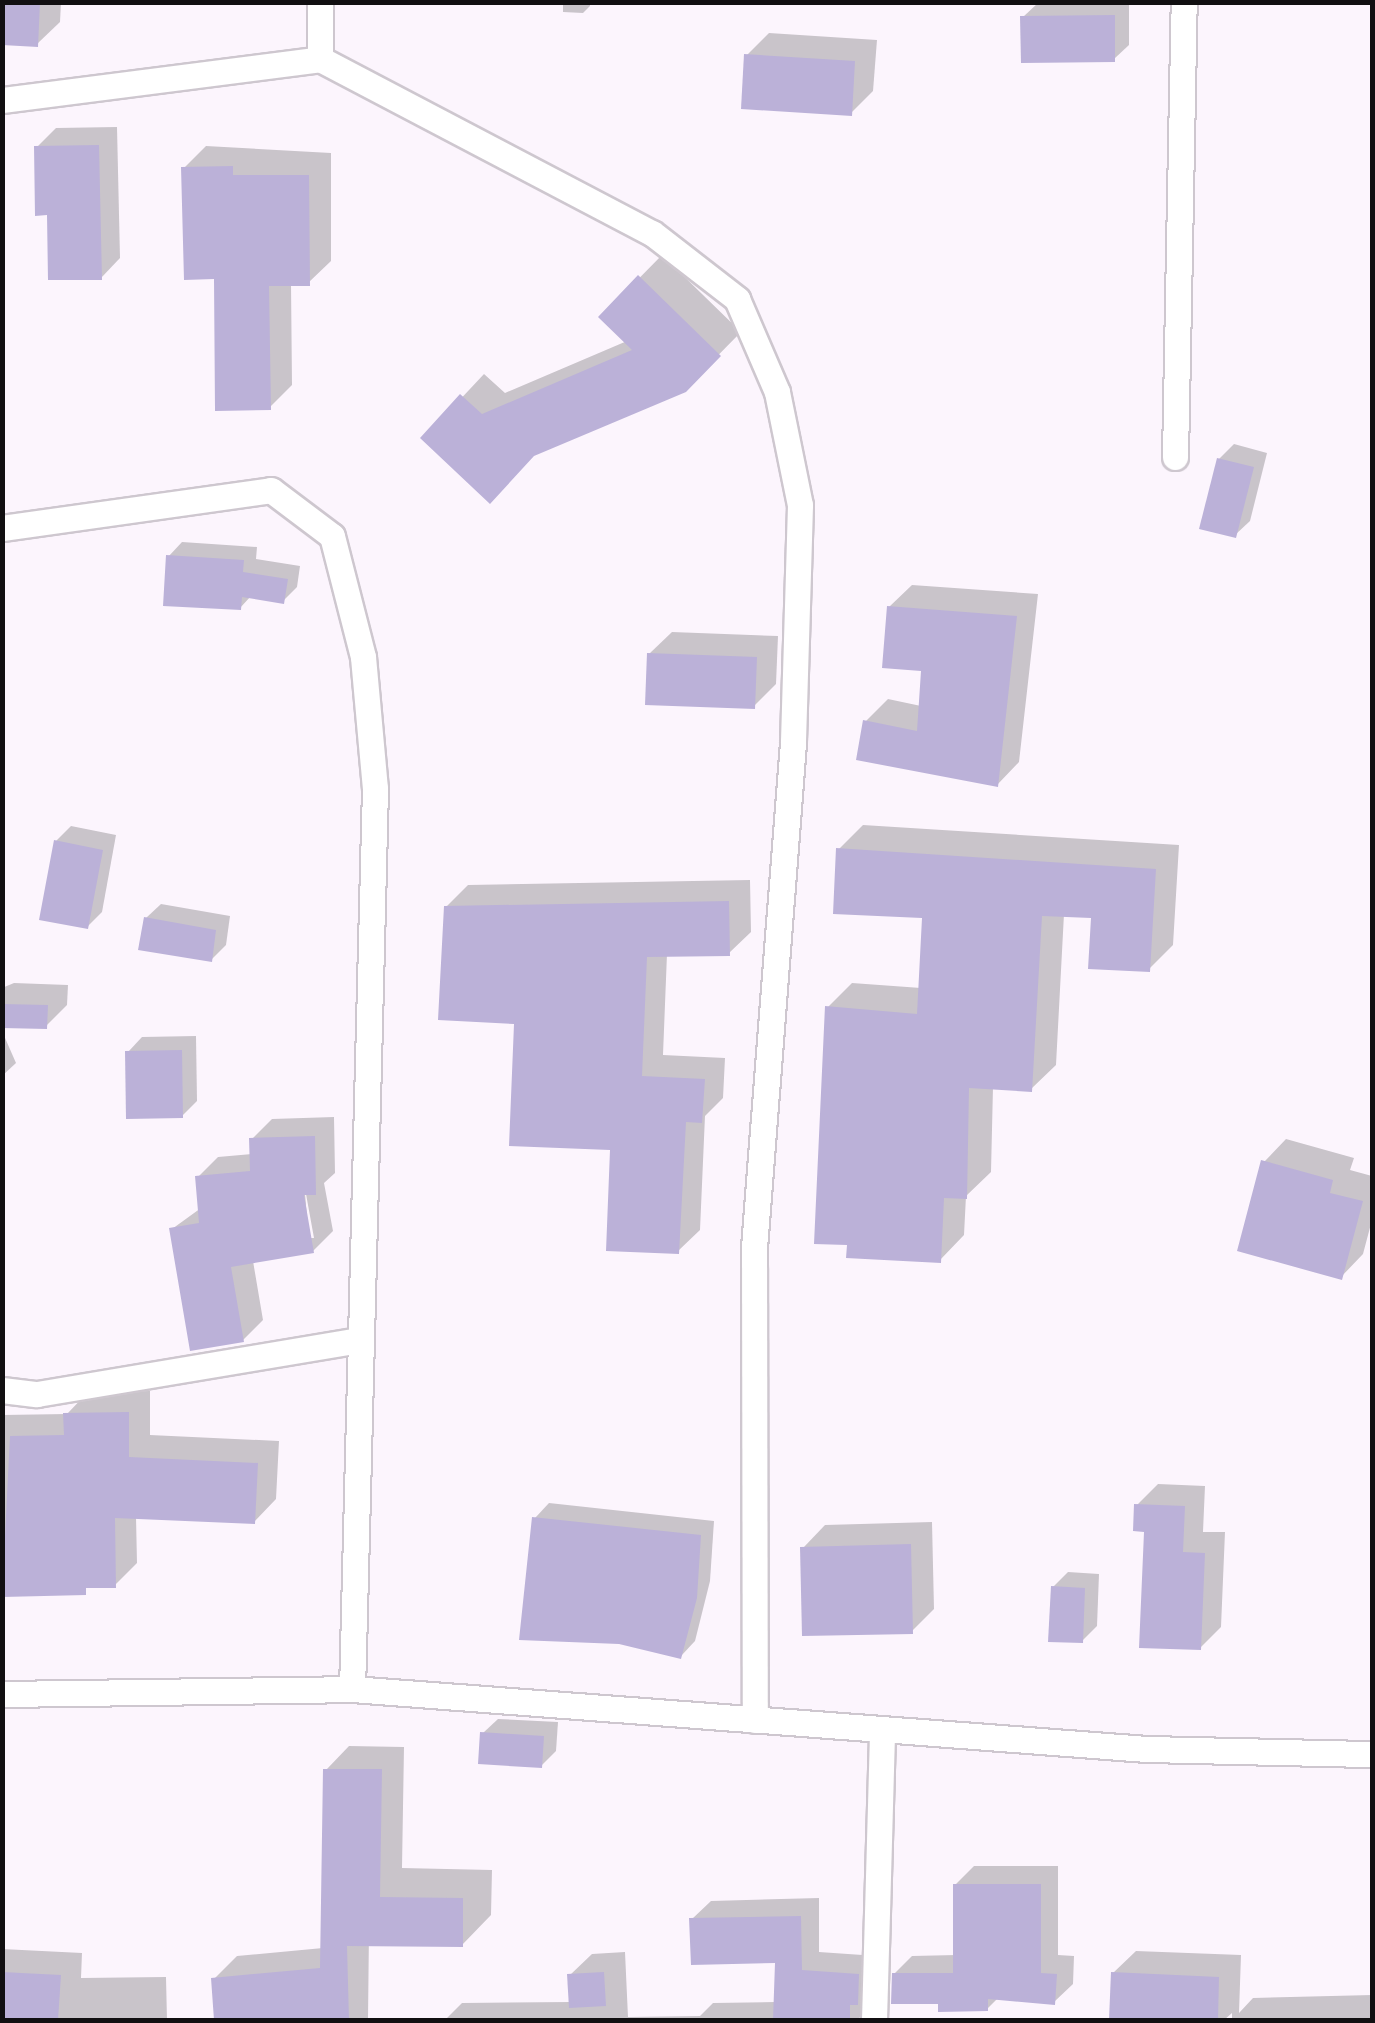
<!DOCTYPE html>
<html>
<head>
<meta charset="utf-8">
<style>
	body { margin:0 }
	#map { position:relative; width:1375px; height:2023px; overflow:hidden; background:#fcf5fd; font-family:"Work Sans",sans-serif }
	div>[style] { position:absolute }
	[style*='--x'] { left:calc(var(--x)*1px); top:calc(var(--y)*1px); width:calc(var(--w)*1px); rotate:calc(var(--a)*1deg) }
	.shadow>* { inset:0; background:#0003 }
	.building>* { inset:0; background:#bbb1d8 }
	.roads { filter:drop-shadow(2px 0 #cec7cf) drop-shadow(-2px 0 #cec7cf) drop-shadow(0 2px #cec7cf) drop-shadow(0 -2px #cec7cf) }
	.minor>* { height:25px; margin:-12.5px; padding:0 12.5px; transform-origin:12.5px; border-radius:12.5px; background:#fff }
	span { translate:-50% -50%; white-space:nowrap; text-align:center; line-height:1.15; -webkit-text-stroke:8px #fff; paint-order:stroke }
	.frame { position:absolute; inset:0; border:5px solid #110f11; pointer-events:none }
</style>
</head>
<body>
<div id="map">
	<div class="shadow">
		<div style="clip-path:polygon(2px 2px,61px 2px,60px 22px,37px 44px)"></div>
		<div style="clip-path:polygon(563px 2px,590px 2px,590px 6px,583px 13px,563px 12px)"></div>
		<div style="clip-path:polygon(1129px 2px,1129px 45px,1114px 59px,1023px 17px,1038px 3px)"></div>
		<div style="clip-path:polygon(769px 33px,877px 40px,873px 91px,851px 113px,746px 56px)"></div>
		<div style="clip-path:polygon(117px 127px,120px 258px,101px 278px,50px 213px,37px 147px,56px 128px)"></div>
		<div style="clip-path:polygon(206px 146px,331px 153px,331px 261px,308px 283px,291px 283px,292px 385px,270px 407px,216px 276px,184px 168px)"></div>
		<div style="clip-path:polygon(662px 255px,741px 332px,685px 389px,424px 438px,484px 374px,505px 393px,627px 341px,601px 317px)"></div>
		<div style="clip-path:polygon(1234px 444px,1267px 453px,1250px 521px,1235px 535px,1219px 459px)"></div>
		<div style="clip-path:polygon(182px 542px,257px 547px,256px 559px,300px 566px,297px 587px,283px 601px,251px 596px,240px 608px,168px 557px)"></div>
		<div style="clip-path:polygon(912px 585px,1038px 594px,1019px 762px,997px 785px,865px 722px,888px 699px,921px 706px,924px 668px,889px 607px)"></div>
		<div style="clip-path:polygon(672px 632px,778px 636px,776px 684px,754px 706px,649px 654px)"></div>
		<div style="clip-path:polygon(863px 825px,1179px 845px,1173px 945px,1149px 969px,1093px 916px,1064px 914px,1056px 1065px,1031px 1089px,993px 1087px,991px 1172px,966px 1196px,964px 1235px,940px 1260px,828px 1007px,852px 983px,921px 988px,925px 916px,839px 849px)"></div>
		<div style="clip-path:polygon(71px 826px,116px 835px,102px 912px,87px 927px,56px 841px)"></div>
		<div style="clip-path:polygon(750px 880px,751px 932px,729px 953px,667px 954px,663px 1055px,725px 1058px,723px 1098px,705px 1116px,700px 1230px,678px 1251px,613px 1147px,516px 1022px,446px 907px,468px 885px)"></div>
		<div style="clip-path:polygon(161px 904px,230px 916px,226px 945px,211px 960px,146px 918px)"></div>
		<div style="clip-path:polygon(14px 983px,68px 985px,67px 1005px,46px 1026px,2px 1025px,2px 988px)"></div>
		<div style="clip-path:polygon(2px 1031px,16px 1063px,2px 1076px)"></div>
		<div style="clip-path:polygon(196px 1036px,197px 1101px,182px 1116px,128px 1052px,142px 1037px)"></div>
		<div style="clip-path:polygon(evenodd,334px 1117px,335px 1173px,324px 1183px,333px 1231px,313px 1251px,253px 1261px,263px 1320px,243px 1340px,172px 1229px,201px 1208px,198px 1177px,218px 1157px,252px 1154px,252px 1139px,272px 1119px,334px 1117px,304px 1183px,314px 1238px,309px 1238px,304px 1183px)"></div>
		<div style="clip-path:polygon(1286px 1139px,1354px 1158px,1350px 1170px,1372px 1176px,1372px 1220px,1363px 1254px,1341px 1277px,1264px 1162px)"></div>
		<div style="clip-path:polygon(150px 1391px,150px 1435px,279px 1441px,276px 1499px,254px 1522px,136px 1516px,137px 1563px,115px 1585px,2px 1594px,2px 1415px,67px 1414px,88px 1392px)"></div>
		<div style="clip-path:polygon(1158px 1484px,1205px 1486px,1203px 1532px,1225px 1532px,1221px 1627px,1200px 1648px,1137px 1505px)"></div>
		<div style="clip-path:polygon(549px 1503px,714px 1521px,710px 1581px,695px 1641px,681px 1656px,535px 1518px)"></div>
		<div style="clip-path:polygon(932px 1522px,934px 1609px,912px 1631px,803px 1548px,825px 1525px)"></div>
		<div style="clip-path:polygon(1068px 1572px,1099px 1574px,1097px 1626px,1082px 1641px,1053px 1587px)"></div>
		<div style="clip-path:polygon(498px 1719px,558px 1722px,556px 1751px,541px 1766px,483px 1733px)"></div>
		<div style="clip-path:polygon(349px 1746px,404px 1747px,402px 1868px,492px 1870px,491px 1915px,462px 1945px,369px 1930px,368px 2020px,217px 2020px,214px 1979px,237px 1956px,323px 1948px,326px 1770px)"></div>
		<div style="clip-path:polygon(974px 1866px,1058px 1866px,1058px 1955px,1074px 1956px,1073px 1984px,1054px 2002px,998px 1998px,987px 2009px,941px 2001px,894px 1974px,912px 1956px,956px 1955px,955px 1885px)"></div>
		<div style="clip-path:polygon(819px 1898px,819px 1952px,877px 1956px,867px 2011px,857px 2020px,445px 2020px,462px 2003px,571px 2002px,570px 1975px,592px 1954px,625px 1952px,628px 2017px,700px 2016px,713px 2003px,776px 2002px,777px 1960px,692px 1919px,711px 1901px)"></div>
		<div style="clip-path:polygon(2px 1949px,82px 1953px,81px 1978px,166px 1977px,167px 2020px,2px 2020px)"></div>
		<div style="clip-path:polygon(1136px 1951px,1241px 1955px,1239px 2013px,1253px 1998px,1372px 1995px,1372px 2020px,1232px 2020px,1232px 2013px,1224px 2020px,1112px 2020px,1113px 1973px)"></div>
	</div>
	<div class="building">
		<div style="clip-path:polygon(2px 2px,40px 2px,38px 47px,2px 45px)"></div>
		<div style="clip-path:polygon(1115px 15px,1115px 62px,1021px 63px,1020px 16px)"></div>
		<div style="clip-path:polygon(744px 54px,855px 61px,852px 116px,741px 109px)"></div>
		<div style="clip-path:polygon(99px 145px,102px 280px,48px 280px,47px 215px,35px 216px,34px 146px)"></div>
		<div style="clip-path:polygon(233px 166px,233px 175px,309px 175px,310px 286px,269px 286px,271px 410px,215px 411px,214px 279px,184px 280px,181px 167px)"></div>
		<div style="clip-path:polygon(638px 275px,721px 356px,686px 392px,534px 456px,490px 504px,420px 438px,460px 394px,482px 414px,632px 350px,598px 317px)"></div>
		<div style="clip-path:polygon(1217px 458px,1254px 467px,1236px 538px,1199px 529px)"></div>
		<div style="clip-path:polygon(166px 555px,244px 560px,243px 572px,288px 579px,284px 604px,242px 597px,241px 610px,163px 606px)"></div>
		<div style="clip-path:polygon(887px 606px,1017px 616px,998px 787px,856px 760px,863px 720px,917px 731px,921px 671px,882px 668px)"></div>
		<div style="clip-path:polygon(647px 653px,757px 657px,755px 709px,645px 705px)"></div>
		<div style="clip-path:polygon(54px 840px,103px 850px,88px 929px,39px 920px)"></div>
		<div style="clip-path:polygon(836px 848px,1156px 869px,1150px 972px,1088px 969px,1091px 918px,1042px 916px,1032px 1092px,969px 1088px,967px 1199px,944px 1198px,941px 1263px,846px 1258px,847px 1245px,814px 1244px,825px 1006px,917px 1014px,922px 918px,833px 914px)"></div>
		<div style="clip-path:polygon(729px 901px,730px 956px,647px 957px,642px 1076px,705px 1079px,702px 1123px,686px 1122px,679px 1254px,606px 1251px,610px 1150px,509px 1146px,514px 1024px,438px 1020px,444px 906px)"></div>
		<div style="clip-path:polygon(144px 917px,216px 930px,212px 962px,138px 950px)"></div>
		<div style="clip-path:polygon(2px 1004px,48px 1005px,47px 1029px,2px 1028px)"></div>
		<div style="clip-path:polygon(182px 1050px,183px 1118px,126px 1119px,125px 1051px)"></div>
		<div style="clip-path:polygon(315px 1136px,316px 1195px,304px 1195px,314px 1253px,231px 1267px,244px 1342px,190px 1351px,169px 1228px,199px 1223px,195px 1176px,250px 1171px,249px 1138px)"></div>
		<div style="clip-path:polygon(1261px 1160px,1333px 1180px,1330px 1193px,1363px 1201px,1342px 1280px,1237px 1251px)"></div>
		<div style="clip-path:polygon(129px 1412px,129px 1457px,258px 1463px,255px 1524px,115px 1518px,116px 1588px,86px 1588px,86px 1595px,2px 1597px,10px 1436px,64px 1435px,63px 1413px)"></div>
		<div style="clip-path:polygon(1134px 1504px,1185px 1506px,1183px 1552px,1205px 1553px,1201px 1650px,1139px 1648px,1144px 1532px,1133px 1531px)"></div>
		<div style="clip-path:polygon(532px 1517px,701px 1535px,697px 1598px,681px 1659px,619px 1644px,519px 1640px)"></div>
		<div style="clip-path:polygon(911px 1544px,913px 1634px,802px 1636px,800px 1547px)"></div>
		<div style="clip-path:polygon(1051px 1586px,1085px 1588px,1083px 1643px,1048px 1642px)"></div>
		<div style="clip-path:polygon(480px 1732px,544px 1736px,542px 1768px,478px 1764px)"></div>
		<div style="clip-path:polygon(323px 1769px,382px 1769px,380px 1897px,463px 1898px,463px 1947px,347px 1946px,349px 2020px,214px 2020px,211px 1978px,320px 1968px)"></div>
		<div style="clip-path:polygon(953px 1884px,1041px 1884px,1041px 1973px,1057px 1974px,1055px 2005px,988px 1999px,988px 2011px,938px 2012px,938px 2004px,891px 2004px,892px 1973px,953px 1973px)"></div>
		<div style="clip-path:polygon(801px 1916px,802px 1970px,859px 1974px,858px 2005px,850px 2005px,850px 2020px,773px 2020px,775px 1963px,691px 1965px,689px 1918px)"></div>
		<div style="clip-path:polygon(2px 1972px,61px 1975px,58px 2020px,2px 2020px)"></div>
		<div style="clip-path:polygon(604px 1972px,606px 2006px,569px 2008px,567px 1974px)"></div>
		<div style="clip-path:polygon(1111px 1972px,1219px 1977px,1218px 2020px,1109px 2020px)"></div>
	</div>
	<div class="roads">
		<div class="minor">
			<div style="--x:320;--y:59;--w:57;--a:-90"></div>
			<div style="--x:2;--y:100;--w:321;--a:-7.3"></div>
			<div style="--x:320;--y:59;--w:375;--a:27.7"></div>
			<div style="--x:652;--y:233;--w:108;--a:37.8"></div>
			<div style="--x:737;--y:299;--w:101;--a:66.7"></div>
			<div style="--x:777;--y:392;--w:115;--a:78.5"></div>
			<div style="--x:800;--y:505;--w:238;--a:91.7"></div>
			<div style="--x:793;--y:743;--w:507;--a:94.42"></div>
			<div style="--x:754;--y:1248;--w:472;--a:89.9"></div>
			<div style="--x:1175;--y:457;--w:455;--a:-88.9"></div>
			<div style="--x:2;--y:528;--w:272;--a:-8"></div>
			<div style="--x:271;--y:490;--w:76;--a:37"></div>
			<div style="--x:332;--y:536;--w:125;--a:75.6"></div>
			<div style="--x:363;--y:657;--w:132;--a:84.8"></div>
			<div style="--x:375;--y:788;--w:901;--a:91.46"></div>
			<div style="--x:2;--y:1390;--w:35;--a:7"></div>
			<div style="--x:37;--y:1394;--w:326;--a:-9.5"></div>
			<div style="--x:2;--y:1694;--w:350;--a:-0.8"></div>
			<div style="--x:352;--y:1689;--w:797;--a:4.32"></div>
			<div style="--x:1147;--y:1749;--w:225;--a:1.3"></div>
			<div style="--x:874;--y:2020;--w:291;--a:-88.4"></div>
		</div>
	</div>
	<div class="frame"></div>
</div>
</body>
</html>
